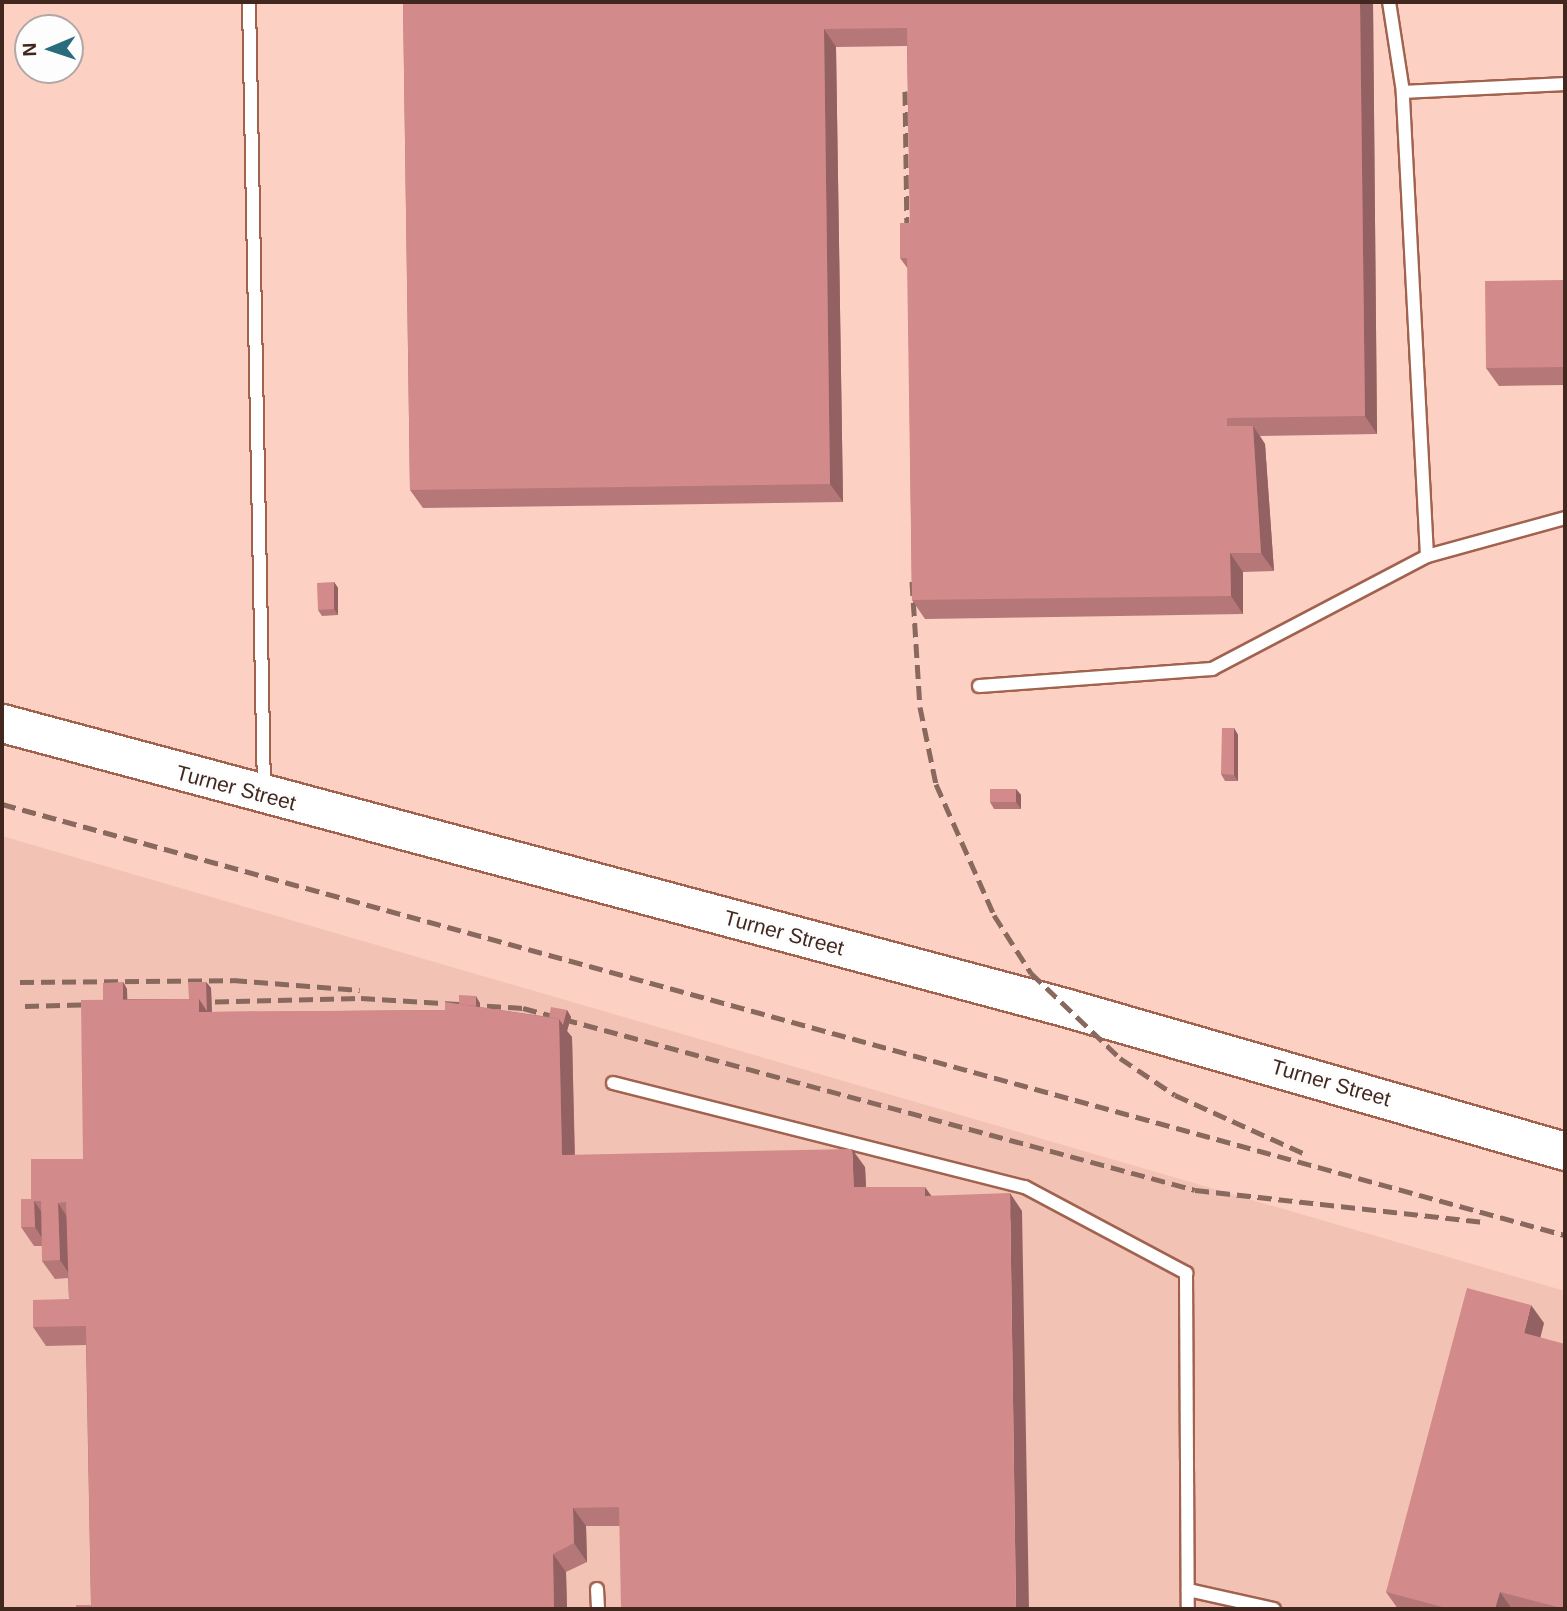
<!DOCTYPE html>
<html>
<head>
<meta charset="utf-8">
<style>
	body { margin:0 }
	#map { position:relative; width:1567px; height:1611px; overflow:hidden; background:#fcd1c3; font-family:Helvetica,sans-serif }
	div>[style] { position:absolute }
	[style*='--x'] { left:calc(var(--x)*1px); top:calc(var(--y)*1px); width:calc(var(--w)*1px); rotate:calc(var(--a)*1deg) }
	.built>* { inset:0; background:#f2c3b4 }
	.roads { filter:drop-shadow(2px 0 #a1624e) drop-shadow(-2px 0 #a1624e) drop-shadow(0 2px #a1624e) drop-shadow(0 -2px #a1624e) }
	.lane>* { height:12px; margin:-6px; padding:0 6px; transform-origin:6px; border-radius:6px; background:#fff }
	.secondary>* { height:37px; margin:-18.5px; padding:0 18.5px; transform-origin:18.5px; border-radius:18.5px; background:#fff }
	.rail>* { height:5px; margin-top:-2.5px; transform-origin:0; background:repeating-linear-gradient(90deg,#89685d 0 14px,transparent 0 21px) }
	.wall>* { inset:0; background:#b57778 }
	.shaded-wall>* { inset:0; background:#936161 }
	.building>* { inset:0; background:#d28a8b }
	span { translate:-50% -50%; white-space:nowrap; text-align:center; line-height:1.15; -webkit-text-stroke:6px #fdfdfd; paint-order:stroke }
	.street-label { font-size:21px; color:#42271e }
	.frame { position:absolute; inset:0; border:4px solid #42271e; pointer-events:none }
	.north { position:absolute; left:14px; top:14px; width:70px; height:70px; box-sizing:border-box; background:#fdfdfd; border:2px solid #b2a7a4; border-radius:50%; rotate:268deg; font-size:19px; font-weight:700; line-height:28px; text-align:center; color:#42271e }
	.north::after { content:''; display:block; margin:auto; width:24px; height:32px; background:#296c7e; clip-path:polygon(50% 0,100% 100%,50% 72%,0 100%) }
</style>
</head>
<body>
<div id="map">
	<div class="built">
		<div style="clip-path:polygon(2px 836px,1565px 1291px,1565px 1609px,2px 1609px)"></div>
	</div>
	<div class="roads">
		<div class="lane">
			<div style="--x:249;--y:2;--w:786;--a:88.91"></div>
			<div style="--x:1403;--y:92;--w:162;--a:-2.8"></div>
			<div style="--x:1427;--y:556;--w:143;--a:-15.4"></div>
			<div style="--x:979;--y:686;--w:234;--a:-4.2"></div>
			<div style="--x:1212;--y:669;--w:243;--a:-27.7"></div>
			<div style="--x:1427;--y:556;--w:465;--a:-93"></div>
			<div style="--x:1403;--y:92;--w:91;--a:-98.8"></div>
			<div style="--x:613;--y:1083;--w:425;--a:14.2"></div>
			<div style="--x:1025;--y:1187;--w:183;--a:28.1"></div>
			<div style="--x:1186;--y:1273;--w:336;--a:89.7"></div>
			<div style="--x:597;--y:1589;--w:20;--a:87"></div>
			<div style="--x:1188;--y:1590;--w:88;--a:12.5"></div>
		</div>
		<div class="secondary">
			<div style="--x:2;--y:723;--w:1099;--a:14.97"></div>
			<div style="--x:1064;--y:1007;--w:521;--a:16.04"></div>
		</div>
	</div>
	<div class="rail">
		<div style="--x:905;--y:91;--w:151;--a:89.2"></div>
		<div style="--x:912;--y:581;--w:126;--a:86.4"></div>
		<div style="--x:920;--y:707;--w:79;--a:78.3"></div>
		<div style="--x:936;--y:784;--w:143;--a:66.1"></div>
		<div style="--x:994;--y:915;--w:69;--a:57.5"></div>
		<div style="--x:1031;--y:973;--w:123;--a:43.7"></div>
		<div style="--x:1120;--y:1058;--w:66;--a:33.9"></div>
		<div style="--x:1175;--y:1095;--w:143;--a:24.4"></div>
		<div style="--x:2;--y:804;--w:1621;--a:15.42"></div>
		<div style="--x:20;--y:982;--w:213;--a:-0.5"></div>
		<div style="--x:233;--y:980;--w:127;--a:4.5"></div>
		<div style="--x:194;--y:1002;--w:167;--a:-1.4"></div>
		<div style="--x:361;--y:998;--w:162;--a:3.5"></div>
		<div style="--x:523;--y:1008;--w:696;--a:15.15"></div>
		<div style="--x:1195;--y:1190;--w:293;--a:6.3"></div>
		<div style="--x:25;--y:1006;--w:74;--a:-1.5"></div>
	</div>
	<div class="wall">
		<div style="clip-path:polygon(403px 2px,1373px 2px,1377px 434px,1260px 436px,1265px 444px,1274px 571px,1243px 572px,1243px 614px,925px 619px,912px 600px,908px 269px,900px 258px,910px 223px,907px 46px,836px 47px,843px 502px,423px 508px,410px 490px)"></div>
		<div style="clip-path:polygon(1565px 280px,1565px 385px,1499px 386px,1486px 368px)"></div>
		<div style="clip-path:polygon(334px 582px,338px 588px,338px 615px,322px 616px,318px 610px)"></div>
		<div style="clip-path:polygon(1234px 728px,1238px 735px,1238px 781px,1225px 781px,1221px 774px)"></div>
		<div style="clip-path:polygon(1016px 789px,1021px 795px,1021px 809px,994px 809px,990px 802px)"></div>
		<div style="clip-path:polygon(123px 982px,127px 989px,127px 999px,189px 999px,206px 982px,211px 988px,212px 1012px,445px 1010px,459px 1004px,480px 1003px,480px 1007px,549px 1017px,567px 1010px,571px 1017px,567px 1031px,572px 1037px,575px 1155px,865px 1167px,866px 1187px,931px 1196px,1022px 1211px,620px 1526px,586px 1526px,587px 1562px,566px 1572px,567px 1609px,76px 1609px,91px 1605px,86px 1345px,46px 1346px,33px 1327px,69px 1299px,68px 1278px,55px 1279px,42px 1261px,42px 1246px,34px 1246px,21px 1227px,31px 1199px,83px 1159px,103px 1000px)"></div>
		<div style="clip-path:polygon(1544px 1323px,1540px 1337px,1565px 1609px,1398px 1609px,1386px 1592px)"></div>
	</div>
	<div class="shaded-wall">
		<div style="clip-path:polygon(1360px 2px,1373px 2px,1377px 434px,1365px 416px)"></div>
		<div style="clip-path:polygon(824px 29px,836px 47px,843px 502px,830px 484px)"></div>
		<div style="clip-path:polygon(1253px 426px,1265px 444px,1274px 571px,1261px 553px)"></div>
		<div style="clip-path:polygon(1230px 553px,1243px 572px,1243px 614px,1231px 596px)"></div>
		<div style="clip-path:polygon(334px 582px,338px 588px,338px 615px,334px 609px)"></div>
		<div style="clip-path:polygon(1234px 728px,1238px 735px,1238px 781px,1234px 775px)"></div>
		<div style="clip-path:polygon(1016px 789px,1021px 795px,1021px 809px,1016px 802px)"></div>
		<div style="clip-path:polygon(123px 982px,127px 989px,128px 1018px,123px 1012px)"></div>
		<div style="clip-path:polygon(206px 982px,211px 988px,212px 1017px,199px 1012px,199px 999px)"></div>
		<div style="clip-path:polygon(476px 996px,480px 1003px,480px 1022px,475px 1015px)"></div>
		<div style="clip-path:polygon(567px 1010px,571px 1017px,567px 1031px,572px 1037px,575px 1174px,562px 1155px,559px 1019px)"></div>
		<div style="clip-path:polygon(852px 1149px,865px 1167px,867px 1206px,854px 1187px)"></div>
		<div style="clip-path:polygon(925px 1187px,938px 1205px,925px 1196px)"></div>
		<div style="clip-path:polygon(1010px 1193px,1022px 1211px,1029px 1609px,1016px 1609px)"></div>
		<div style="clip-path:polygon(34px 1201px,47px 1220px,47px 1246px,35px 1227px)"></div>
		<div style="clip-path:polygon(58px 1203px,70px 1221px,72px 1278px,60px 1260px)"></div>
		<div style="clip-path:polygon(1531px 1305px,1544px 1323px,1537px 1351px,1524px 1333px)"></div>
		<div style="clip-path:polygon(573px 1508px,586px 1526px,587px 1562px,574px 1543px)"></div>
		<div style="clip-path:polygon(553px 1554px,566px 1572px,567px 1609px,554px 1609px)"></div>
		<div style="clip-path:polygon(1500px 1592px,1512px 1609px,1495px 1609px)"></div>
	</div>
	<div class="building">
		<div style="clip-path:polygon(403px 2px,1360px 2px,1365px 416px,1227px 418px,1227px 426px,1253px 426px,1261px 553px,1230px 553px,1231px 596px,912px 600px,907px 258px,900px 258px,900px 223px,910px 223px,907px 28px,824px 29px,830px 484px,410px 490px)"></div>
		<div style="clip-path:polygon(1565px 280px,1565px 367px,1486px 368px,1485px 281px)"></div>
		<div style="clip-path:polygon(334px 582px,334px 609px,318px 610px,317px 583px)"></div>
		<div style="clip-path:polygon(1222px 728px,1234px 728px,1234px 775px,1221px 774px)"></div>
		<div style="clip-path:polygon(990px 789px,1016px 789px,1016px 802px,990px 802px)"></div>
		<div style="clip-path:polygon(123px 982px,123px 1000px,103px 1000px,103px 983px)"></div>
		<div style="clip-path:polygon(188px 982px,206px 982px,207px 1011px,199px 999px,189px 999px)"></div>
		<div style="clip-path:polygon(459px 995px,476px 996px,476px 1006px,459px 1004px)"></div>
		<div style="clip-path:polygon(199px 999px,199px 1012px,445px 1010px,445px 1002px,559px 1019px,562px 1155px,852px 1149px,854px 1187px,925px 1187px,925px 1196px,1010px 1193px,1016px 1609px,621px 1609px,619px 1507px,573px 1508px,574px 1543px,553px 1554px,554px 1609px,76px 1609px,76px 1605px,91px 1605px,86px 1326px,33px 1327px,33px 1300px,69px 1299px,66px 1202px,58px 1203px,60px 1260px,42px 1261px,41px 1201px,34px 1201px,35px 1227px,21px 1227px,21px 1199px,31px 1199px,31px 1159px,83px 1159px,81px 1000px)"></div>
		<div style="clip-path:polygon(551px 1007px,567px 1010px,563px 1025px,559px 1019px,549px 1017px)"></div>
		<div style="clip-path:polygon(1467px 1288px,1531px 1305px,1524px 1333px,1565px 1344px,1565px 1609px,1500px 1592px,1495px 1609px,1450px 1609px,1386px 1592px)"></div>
	</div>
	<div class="street-label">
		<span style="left:236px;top:788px;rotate:15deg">Turner Street</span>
		<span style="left:784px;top:933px;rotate:15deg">Turner Street</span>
		<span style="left:1331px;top:1083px;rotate:16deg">Turner Street</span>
	</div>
	<div class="frame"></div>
	<div class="north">N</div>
</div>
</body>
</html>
